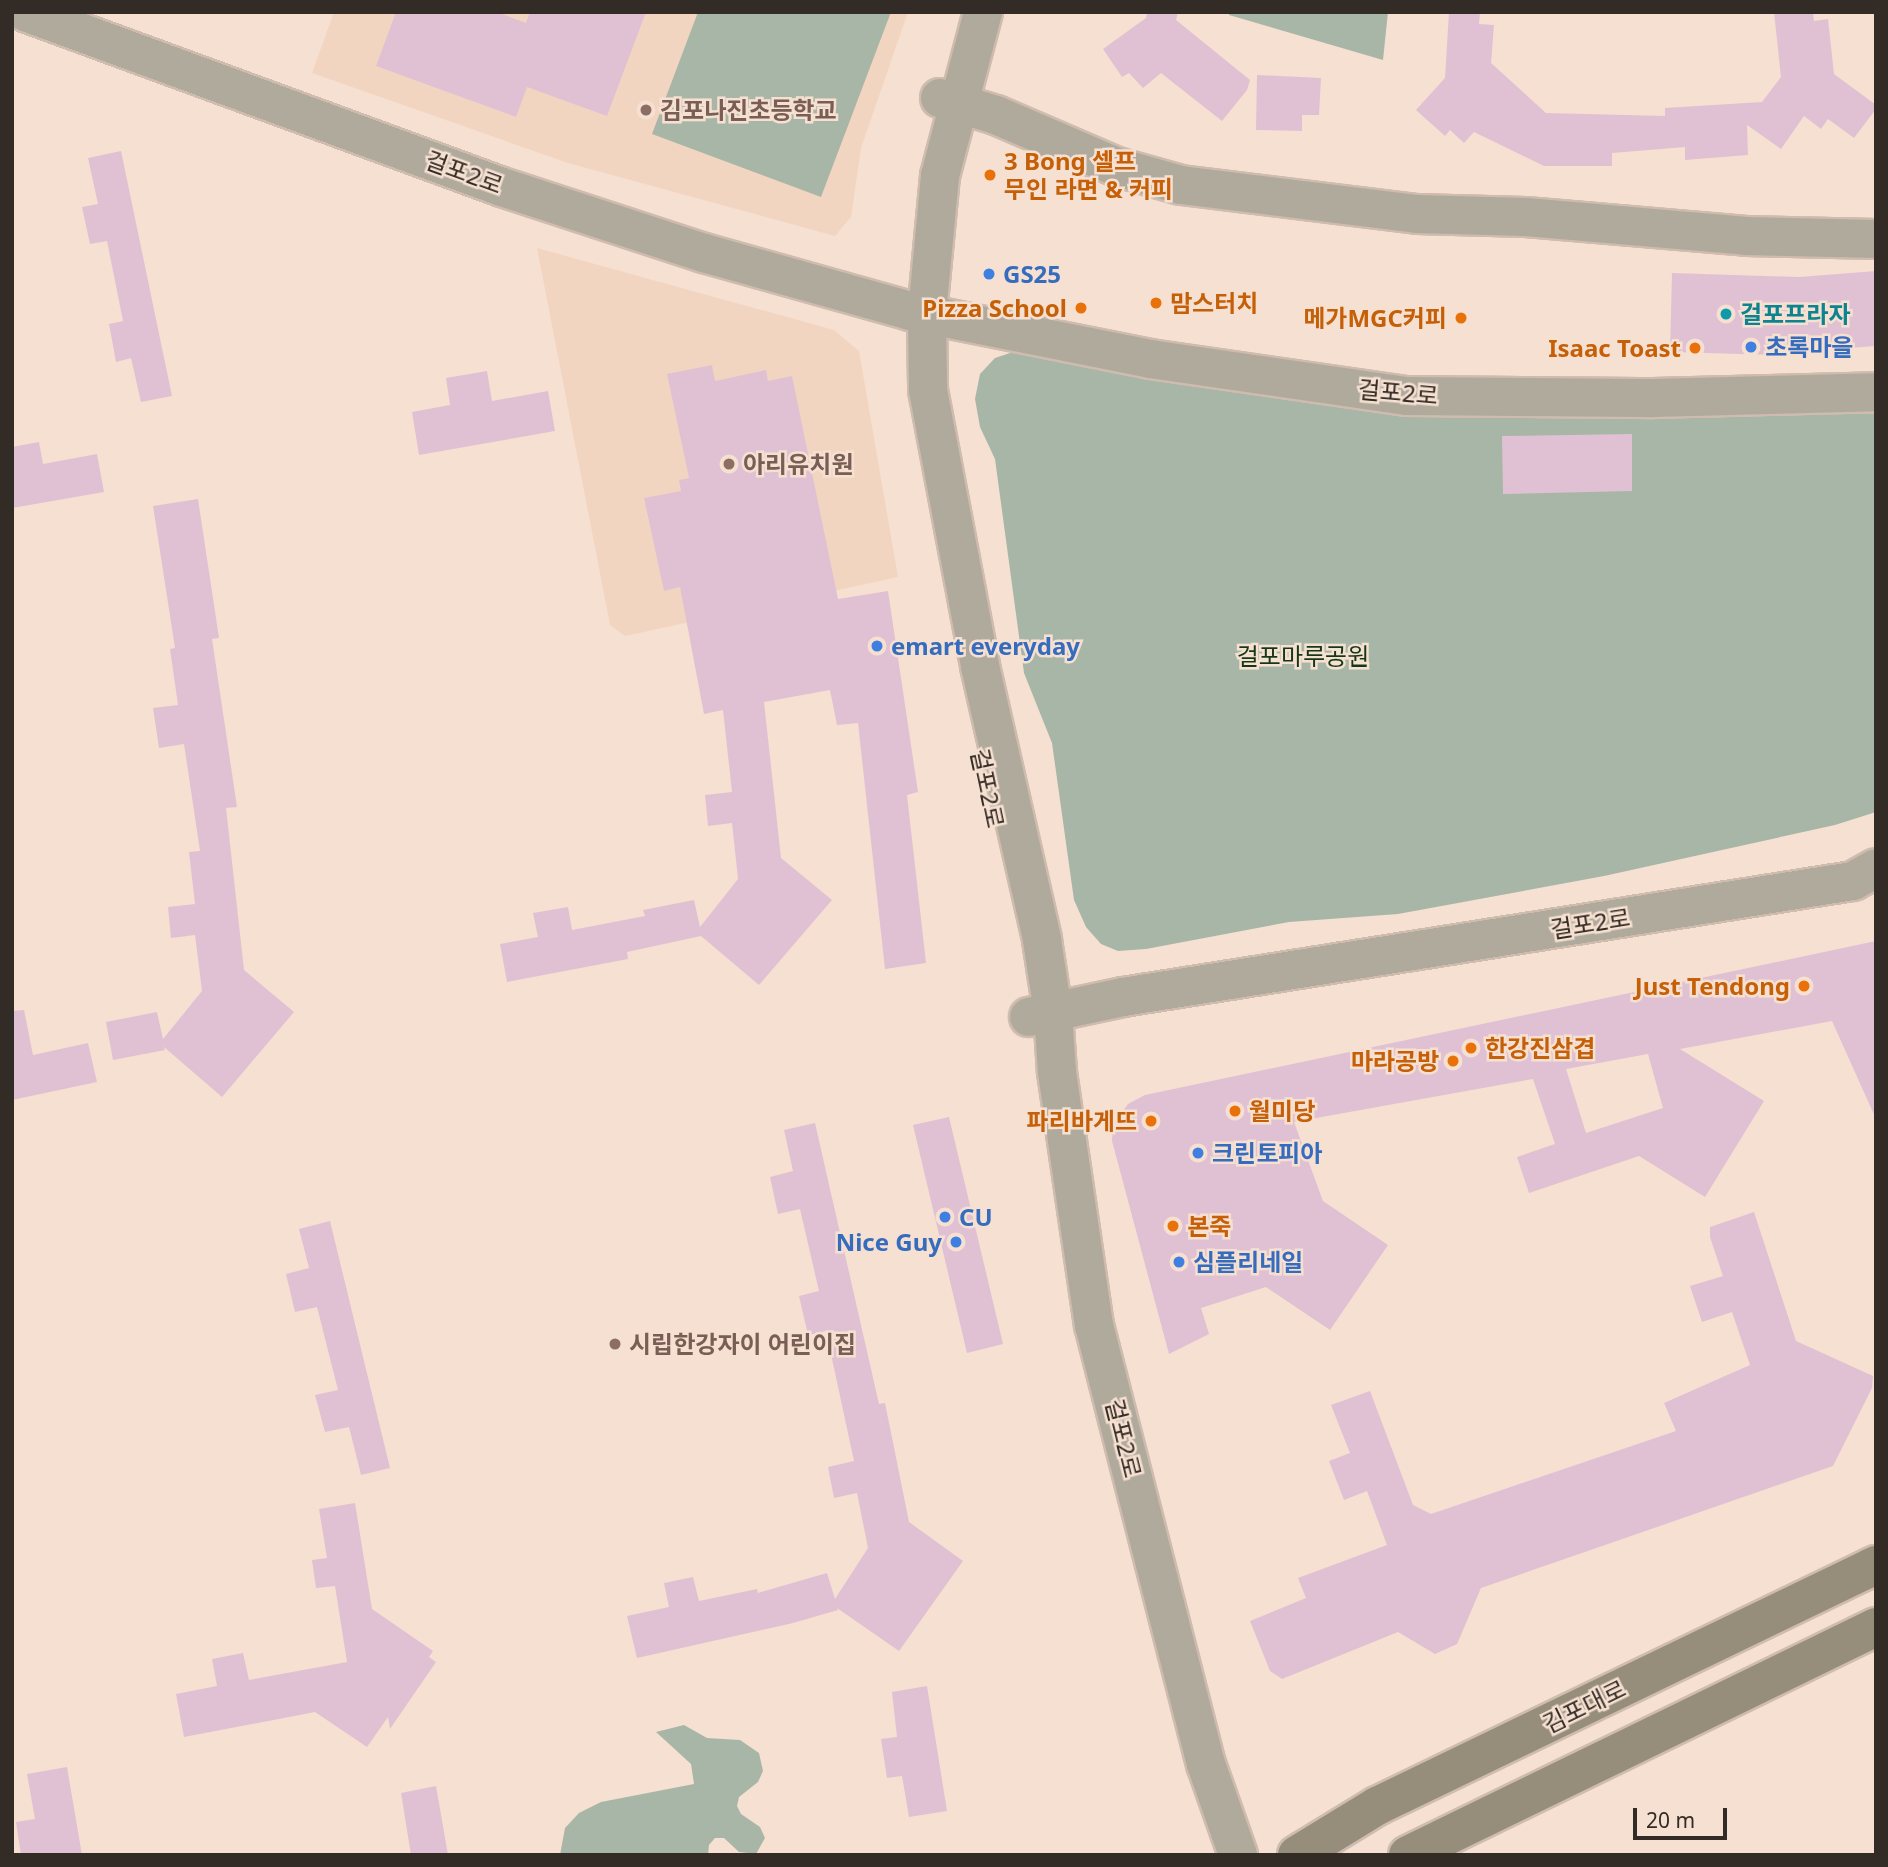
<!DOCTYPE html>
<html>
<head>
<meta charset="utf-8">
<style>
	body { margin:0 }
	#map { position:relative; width:1888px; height:1867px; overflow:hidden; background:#f6e0d1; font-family:"Noto Sans","Noto Sans KR",sans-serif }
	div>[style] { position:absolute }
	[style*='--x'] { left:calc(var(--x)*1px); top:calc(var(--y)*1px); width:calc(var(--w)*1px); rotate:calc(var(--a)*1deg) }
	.built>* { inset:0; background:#f2d5c1 }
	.green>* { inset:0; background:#a8b6a7 }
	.building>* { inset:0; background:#e0c1d3 }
	.roads { filter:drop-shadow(2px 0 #cfbcaf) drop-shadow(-2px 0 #cfbcaf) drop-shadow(0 2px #cfbcaf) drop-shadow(0 -2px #cfbcaf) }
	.minor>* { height:38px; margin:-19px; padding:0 19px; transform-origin:19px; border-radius:19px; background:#b0aa9d }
	.tertiary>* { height:38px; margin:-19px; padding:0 19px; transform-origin:19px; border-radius:19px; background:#b0aa9d }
	.secondary>* { height:38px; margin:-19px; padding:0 19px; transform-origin:19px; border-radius:19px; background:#968d7b }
	.dots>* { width:19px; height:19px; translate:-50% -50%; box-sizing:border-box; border:4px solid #f6e0d1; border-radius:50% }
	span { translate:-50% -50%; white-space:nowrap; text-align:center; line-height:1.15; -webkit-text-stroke:5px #f6e0d1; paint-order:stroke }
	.education-label { font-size:24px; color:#785e54; font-weight:700 }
	.left { translate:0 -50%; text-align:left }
	.food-label { font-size:24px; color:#c56008; font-weight:700 }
	.right { translate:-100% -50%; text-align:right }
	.street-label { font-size:24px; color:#332b25 }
	.shop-label { font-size:24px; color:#366cbe; font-weight:700 }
	.culture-label { font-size:24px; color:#0d838f; font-weight:700 }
	.park-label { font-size:24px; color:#143816 }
	.frame { position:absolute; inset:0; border:14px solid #332b25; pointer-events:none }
	.scale { position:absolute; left:1633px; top:1808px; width:94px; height:32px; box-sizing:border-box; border:4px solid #332b25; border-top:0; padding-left:9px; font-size:21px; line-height:24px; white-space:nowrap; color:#332b25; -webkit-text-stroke:5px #f6e0d1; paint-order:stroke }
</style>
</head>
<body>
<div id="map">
	<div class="built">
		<div style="clip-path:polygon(334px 12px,908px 12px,861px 148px,851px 217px,835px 236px,568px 163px,312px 73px)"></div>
		<div style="clip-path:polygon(537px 248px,834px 330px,859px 351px,898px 577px,625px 636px,610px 625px)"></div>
	</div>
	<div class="green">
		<div style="clip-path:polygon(698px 12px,891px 12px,821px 197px,652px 134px)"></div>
		<div style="clip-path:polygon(1230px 12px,1388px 12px,1383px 60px,1229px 15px)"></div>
		<div style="clip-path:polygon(1016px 351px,1623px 416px,1876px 413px,1876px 812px,1835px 825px,1604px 876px,1398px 914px,1289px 922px,1146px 949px,1118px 951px,1101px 944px,1086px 927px,1074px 900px,1052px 743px,1024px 673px,995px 459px,980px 427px,975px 399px,980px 374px,995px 358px)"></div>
		<div style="clip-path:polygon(684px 1725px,707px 1738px,740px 1740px,759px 1753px,763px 1771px,758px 1782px,739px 1797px,737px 1806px,741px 1814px,760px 1827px,765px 1838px,756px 1854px,739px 1852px,724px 1838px,715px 1838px,709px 1845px,708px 1855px,560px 1855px,565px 1828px,579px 1813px,601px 1802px,694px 1784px,691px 1764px,656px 1732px)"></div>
	</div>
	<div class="building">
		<div style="clip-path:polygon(396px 12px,497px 12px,526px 23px,530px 12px,646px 12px,607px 116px,527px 87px,516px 117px,376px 66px)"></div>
		<div style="clip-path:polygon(1147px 12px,1178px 12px,1176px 20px,1250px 80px,1247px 90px,1222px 121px,1161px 73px,1143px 88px,1129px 73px,1122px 77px,1103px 49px,1146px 18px)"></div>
		<div style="clip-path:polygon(1449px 12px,1480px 12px,1479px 24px,1494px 25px,1491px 63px,1546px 113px,1665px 116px,1665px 108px,1762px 102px,1781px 77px,1774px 12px,1813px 12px,1814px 21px,1828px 19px,1834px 74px,1876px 105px,1876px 109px,1854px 138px,1828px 119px,1821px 129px,1804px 116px,1781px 149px,1747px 125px,1748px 155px,1685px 160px,1685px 147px,1612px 153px,1612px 166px,1544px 166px,1474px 132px,1464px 143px,1450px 130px,1445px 136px,1416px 110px,1445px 78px)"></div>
		<div style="clip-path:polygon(1257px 75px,1321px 78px,1319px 115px,1302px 115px,1302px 131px,1256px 130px)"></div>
		<div style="clip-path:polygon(121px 151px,172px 396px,141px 402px,131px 358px,116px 362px,109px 324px,123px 321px,107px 241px,90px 244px,82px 207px,98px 204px,88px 158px)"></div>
		<div style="clip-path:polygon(1876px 271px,1876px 346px,1780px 353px,1780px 355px,1670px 352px,1672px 273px,1799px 277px)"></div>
		<div style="clip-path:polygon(712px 365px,715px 381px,766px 370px,768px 381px,792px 376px,838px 599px,888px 591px,918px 792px,907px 795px,926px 963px,885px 969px,858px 723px,837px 725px,830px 690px,764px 702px,781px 858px,832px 900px,759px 985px,701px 936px,627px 952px,628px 959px,507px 982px,500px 944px,538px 937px,533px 913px,568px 907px,572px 930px,645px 916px,643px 910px,694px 900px,700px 927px,738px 879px,732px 823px,708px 826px,705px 795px,732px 792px,723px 710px,704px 714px,680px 587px,664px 591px,644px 498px,681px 491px,679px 480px,689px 478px,667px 374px)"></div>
		<div style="clip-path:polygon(487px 371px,492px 401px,548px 391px,555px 431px,419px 455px,412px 412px,450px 405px,446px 378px)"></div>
		<div style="clip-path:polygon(1632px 434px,1632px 491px,1503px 494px,1502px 436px)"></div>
		<div style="clip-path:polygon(39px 442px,43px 464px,97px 454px,104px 492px,12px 508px,12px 447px)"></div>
		<div style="clip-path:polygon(198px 499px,219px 638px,212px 639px,237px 807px,226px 808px,244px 970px,294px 1012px,222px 1097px,164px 1047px,165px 1050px,113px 1060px,106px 1022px,157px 1012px,163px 1039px,202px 991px,195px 935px,171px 938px,168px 907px,195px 904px,189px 852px,200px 851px,184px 744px,159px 748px,153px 708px,178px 705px,170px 649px,175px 648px,153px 506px)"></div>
		<div style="clip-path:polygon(evenodd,1876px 941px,1876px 1119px,1832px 1021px,1680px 1049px,1764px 1101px,1705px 1197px,1639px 1156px,1529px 1193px,1517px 1157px,1555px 1144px,1533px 1079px,1294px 1122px,1323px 1201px,1388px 1245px,1330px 1330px,1266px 1287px,1201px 1308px,1209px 1334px,1169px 1354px,1112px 1141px,1113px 1125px,1128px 1104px,1145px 1095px,1876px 941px,1648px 1054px,1663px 1108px,1586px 1133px,1566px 1069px,1648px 1054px)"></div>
		<div style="clip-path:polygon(24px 1010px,33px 1055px,88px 1043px,97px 1082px,12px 1100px,12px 1011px)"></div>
		<div style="clip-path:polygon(949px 1117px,1003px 1344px,967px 1353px,913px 1125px)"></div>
		<div style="clip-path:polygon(815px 1123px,879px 1404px,885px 1403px,909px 1522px,963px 1561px,899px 1651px,837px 1608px,838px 1610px,793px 1623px,637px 1658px,627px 1616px,669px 1607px,664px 1583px,693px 1577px,699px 1601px,757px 1589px,758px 1593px,827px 1573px,835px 1599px,868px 1548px,857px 1493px,834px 1498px,828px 1467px,854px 1461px,826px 1331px,808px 1335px,799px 1296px,819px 1291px,800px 1209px,778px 1214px,770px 1177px,793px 1171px,784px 1130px)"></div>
		<div style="clip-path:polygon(1754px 1212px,1796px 1341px,1873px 1376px,1872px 1388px,1833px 1466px,1481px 1588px,1457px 1644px,1435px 1654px,1398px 1632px,1282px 1679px,1270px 1671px,1250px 1621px,1306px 1598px,1298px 1578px,1387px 1545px,1367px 1491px,1344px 1500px,1329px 1461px,1350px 1453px,1331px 1405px,1370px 1391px,1413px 1505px,1431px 1514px,1676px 1431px,1664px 1403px,1750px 1365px,1732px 1312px,1702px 1322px,1690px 1286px,1723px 1276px,1710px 1237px,1710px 1227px)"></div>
		<div style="clip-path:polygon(330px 1221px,390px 1468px,361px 1475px,349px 1427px,325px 1432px,315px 1395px,338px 1390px,317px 1307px,295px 1312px,286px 1274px,309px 1268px,299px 1229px)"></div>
		<div style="clip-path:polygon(355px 1503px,372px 1609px,433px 1651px,429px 1657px,436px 1662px,390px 1729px,388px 1717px,367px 1747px,315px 1712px,184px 1737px,176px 1694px,217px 1686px,212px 1659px,243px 1653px,249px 1680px,347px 1662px,335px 1586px,316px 1588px,312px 1560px,327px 1558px,319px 1509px)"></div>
		<div style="clip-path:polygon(927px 1686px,947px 1811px,909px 1817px,902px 1776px,887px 1778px,881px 1739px,897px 1737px,892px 1692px)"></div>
		<div style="clip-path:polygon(67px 1767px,82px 1855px,21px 1855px,16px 1822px,35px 1819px,27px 1774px)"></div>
		<div style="clip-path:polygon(436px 1786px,448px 1855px,411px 1855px,401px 1793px)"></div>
	</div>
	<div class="roads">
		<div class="minor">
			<div style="--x:25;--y:12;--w:508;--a:20.15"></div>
			<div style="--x:502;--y:187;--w:213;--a:18.1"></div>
			<div style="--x:704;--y:253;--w:214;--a:15.7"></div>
			<div style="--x:940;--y:98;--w:59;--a:16.9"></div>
			<div style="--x:996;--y:115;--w:132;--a:23.3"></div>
			<div style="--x:1117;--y:167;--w:66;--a:15.7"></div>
			<div style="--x:1181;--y:185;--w:238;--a:7"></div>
			<div style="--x:1417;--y:214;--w:109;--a:1.6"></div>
			<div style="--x:1526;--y:217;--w:221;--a:4.9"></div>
			<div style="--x:1746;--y:236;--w:130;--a:1.3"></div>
		</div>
		<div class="tertiary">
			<div style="--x:983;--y:12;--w:170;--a:104.7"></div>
			<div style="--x:940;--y:176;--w:139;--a:95.4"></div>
			<div style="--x:927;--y:314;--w:76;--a:89.2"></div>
			<div style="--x:928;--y:390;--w:281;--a:79.3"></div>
			<div style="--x:980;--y:666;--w:281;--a:77.2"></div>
			<div style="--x:1042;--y:940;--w:73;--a:81.3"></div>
			<div style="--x:1053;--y:1012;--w:60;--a:86.2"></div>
			<div style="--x:1057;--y:1072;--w:256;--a:81.7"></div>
			<div style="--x:1094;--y:1325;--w:453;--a:75.7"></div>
			<div style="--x:1206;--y:1764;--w:96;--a:70.6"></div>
			<div style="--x:910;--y:311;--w:245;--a:11.3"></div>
			<div style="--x:1150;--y:359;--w:259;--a:8.2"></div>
			<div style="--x:1406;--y:396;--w:247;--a:0.5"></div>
			<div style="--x:1653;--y:398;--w:223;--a:-1.5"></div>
			<div style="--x:1029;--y:1017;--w:96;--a:-12"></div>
			<div style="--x:1123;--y:997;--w:739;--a:-9.03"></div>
			<div style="--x:1853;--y:881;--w:26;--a:-29"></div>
		</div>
		<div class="secondary">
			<div style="--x:1297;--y:1855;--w:94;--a:-31.5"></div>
			<div style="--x:1377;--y:1806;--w:554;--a:-25.78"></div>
			<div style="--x:1408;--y:1855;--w:521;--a:-25.97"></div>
		</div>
	</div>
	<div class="dots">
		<div style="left:646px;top:110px;background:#8d6e63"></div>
		<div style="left:990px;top:175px;background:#e8710a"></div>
		<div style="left:989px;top:274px;background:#3f7fe0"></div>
		<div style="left:1156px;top:303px;background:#e8710a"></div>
		<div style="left:1081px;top:308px;background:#e8710a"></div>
		<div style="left:1726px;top:314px;background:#0f9aa8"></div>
		<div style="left:1461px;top:318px;background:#e8710a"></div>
		<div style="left:1751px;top:347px;background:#3f7fe0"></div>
		<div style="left:1695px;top:348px;background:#e8710a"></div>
		<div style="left:729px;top:464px;background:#8d6e63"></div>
		<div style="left:877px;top:646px;background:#3f7fe0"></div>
		<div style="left:1804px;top:986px;background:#e8710a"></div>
		<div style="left:1471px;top:1048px;background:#e8710a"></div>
		<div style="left:1453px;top:1061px;background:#e8710a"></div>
		<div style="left:1235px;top:1111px;background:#e8710a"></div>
		<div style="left:1151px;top:1121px;background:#e8710a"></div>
		<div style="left:1198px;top:1153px;background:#3f7fe0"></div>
		<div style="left:945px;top:1217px;background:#3f7fe0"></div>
		<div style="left:1173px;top:1226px;background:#e8710a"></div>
		<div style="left:956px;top:1242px;background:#3f7fe0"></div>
		<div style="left:1179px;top:1262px;background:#3f7fe0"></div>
		<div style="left:615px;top:1344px;background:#8d6e63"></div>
	</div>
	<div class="education-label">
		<span class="left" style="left:660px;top:110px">김포나진초등학교</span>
		<span class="left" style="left:743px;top:464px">아리유치원</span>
		<span class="left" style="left:629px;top:1344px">시립한강자이 어린이집</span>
	</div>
	<div class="food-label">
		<span class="left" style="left:1004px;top:175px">3 Bong 셀프<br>무인 라면 &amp; 커피</span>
		<span class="left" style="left:1170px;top:303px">맘스터치</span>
		<span class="right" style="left:1067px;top:308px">Pizza School</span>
		<span class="right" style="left:1447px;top:318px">메가MGC커피</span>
		<span class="right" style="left:1681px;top:348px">Isaac Toast</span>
		<span class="right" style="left:1790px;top:986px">Just Tendong</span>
		<span class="left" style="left:1485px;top:1048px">한강진삼겹</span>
		<span class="right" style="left:1439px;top:1061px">마라공방</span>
		<span class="left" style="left:1249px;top:1111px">월미당</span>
		<span class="right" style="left:1137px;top:1121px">파리바게뜨</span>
		<span class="left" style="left:1187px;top:1226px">본죽</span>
	</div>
	<div class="street-label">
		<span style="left:464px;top:172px;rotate:20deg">걸포2로</span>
		<span style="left:1398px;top:392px;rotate:5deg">걸포2로</span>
		<span style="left:988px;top:788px;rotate:78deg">걸포2로</span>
		<span style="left:1590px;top:923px;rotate:-9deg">걸포2로</span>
		<span style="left:1124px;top:1438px;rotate:76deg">걸포2로</span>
		<span style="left:1584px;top:1706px;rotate:-26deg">김포대로</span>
	</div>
	<div class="shop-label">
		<span class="left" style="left:1003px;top:274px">GS25</span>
		<span class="left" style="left:1765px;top:347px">초록마을</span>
		<span class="left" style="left:891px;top:646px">emart everyday</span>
		<span class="left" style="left:1212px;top:1153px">크린토피아</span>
		<span class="left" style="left:959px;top:1217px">CU</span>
		<span class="right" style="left:942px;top:1242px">Nice Guy</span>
		<span class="left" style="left:1193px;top:1262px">심플리네일</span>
	</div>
	<div class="culture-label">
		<span class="left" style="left:1740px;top:314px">걸포프라자</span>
	</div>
	<div class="park-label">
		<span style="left:1303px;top:656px">걸포마루공원</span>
	</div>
	<div class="frame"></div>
	<div class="scale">20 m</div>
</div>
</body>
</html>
